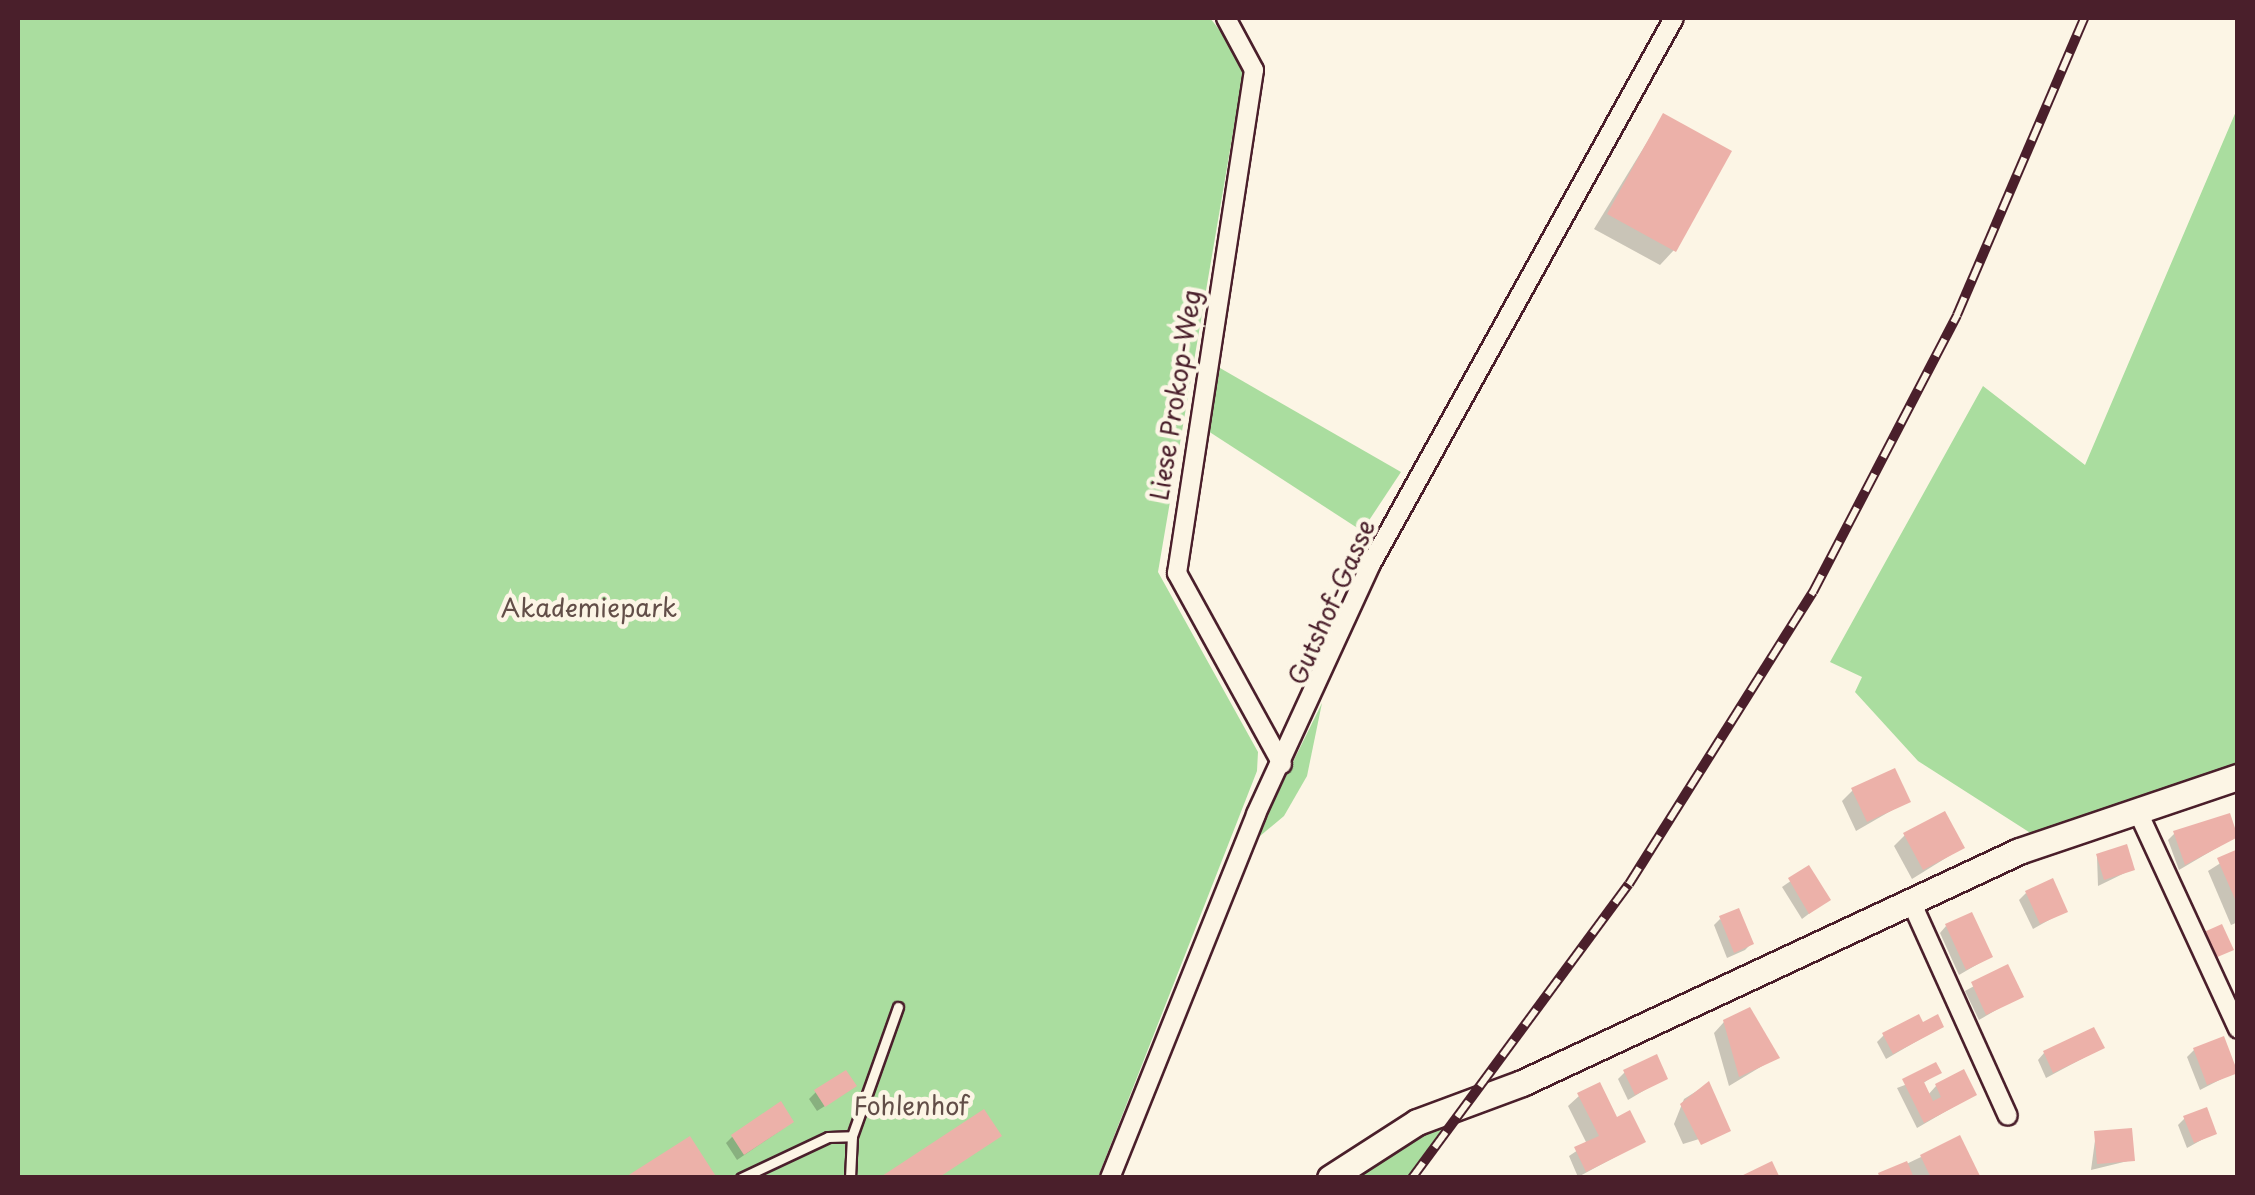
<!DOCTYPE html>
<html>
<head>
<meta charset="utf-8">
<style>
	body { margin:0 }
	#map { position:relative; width:2255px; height:1195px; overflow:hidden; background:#fcf5e5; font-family:"Playpen Sans",sans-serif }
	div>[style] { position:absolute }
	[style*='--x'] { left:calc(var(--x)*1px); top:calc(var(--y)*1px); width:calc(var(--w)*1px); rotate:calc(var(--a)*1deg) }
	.green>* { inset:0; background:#aadd9f }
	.shadow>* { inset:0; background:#0003 }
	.building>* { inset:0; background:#ecb1a9 }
	.roads { filter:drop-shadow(2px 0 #4a1f2b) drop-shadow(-2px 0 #4a1f2b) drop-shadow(0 2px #4a1f2b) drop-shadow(0 -2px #4a1f2b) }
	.lane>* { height:9px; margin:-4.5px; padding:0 4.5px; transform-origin:4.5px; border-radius:4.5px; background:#fcf5e5 }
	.street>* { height:18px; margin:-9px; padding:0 9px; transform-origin:9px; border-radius:9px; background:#fcf5e5 }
	.secondary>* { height:25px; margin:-12.5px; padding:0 12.5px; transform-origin:12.5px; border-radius:12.5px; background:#fcf5e5 }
	.rail>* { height:10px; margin-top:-5px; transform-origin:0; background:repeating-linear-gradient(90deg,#fcf5e5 0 19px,#4a1f2b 0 38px); box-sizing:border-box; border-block:2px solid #4a1f2b }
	span { translate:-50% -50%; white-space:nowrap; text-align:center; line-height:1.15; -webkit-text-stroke:9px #fcf5e5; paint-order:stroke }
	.street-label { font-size:25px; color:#4a1f2b }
	.park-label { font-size:25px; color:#624e48 }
	.frame { position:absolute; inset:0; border:20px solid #4a1f2b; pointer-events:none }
</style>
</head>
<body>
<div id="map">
	<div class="green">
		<div style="clip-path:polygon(18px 18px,1210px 18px,1245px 62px,1158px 572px,1258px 752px,1257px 771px,1098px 1177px,18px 1177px)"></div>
		<div style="clip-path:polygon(2237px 109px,2237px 777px,2043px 841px,1918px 761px,1855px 692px,1862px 677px,1830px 662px,1983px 386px,2085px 465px)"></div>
		<div style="clip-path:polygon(1220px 368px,1401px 472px,1362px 531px,1208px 431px)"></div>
		<div style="clip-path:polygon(1322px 703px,1307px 776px,1284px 816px,1254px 841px)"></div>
		<div style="clip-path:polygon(1476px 1095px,1412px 1177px,1330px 1178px)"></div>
	</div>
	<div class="shadow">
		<div style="clip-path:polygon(1663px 116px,1674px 250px,1660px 265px,1594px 229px)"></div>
		<div style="clip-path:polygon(1853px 790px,1908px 801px,1856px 831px,1842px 801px)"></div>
		<div style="clip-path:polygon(2175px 833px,2235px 837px,2179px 870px,2168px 840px)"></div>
		<div style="clip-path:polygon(1905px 835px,1962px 848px,1912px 879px,1894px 846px)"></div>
		<div style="clip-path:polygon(2238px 852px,2238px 922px,2231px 925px,2208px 871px)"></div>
		<div style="clip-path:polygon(2097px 856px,2133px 869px,2098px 886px)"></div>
		<div style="clip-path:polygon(1808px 869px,1827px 900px,1802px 919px,1782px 887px)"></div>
		<div style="clip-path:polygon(2026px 893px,2065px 911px,2033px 929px,2019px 900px)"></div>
		<div style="clip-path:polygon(1720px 919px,1751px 944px,1745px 950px,1727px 958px,1714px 925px)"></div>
		<div style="clip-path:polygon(1946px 926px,1990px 957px,1959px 975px,1940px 933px)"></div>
		<div style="clip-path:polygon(2007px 968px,2020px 996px,1979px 1020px,1965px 991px)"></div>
		<div style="clip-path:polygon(1724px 1022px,1777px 1057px,1729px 1086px,1714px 1033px)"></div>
		<div style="clip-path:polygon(1922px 1025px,1941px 1027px,1886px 1059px,1877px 1042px,1884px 1035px)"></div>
		<div style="clip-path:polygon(2102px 1048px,2046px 1078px,2038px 1060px,2044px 1053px)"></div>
		<div style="clip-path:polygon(2194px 1050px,2235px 1072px,2200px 1090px,2187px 1057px)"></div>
		<div style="clip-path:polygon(1625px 1072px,1665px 1078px,1628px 1100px,1618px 1079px)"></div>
		<div style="clip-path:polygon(1939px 1072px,1922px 1084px,1927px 1096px,1936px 1086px,1974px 1095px,1917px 1128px,1897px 1088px)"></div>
		<div style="clip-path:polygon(1708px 1084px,1728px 1130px,1683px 1144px,1674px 1124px,1684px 1099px)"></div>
		<div style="clip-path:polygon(816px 1092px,847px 1092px,817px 1111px,809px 1099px)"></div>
		<div style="clip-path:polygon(1579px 1096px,1643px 1142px,1578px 1177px,1569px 1156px,1587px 1144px,1568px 1106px)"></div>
		<div style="clip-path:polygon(2185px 1118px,2214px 1133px,2187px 1148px,2178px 1125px)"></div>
		<div style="clip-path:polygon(784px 1128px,737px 1160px,726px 1143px,732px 1137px)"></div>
		<div style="clip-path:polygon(2096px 1133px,2132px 1160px,2091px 1170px)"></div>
		<div style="clip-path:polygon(1921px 1157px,1976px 1178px,1877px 1178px)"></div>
	</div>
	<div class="building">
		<div style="clip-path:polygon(1663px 113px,1732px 151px,1676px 252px,1607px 214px)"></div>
		<div style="clip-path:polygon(1895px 768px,1911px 802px,1867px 822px,1851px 788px)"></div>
		<div style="clip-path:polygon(1945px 811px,1965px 848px,1923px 870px,1903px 833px)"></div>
		<div style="clip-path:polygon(2230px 813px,2238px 837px,2185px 865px,2173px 831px)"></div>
		<div style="clip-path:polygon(2127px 844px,2135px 870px,2104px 880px,2096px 854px)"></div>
		<div style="clip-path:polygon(2238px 849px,2238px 906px,2217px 858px)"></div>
		<div style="clip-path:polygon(1809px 865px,1831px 900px,1809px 914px,1788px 878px)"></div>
		<div style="clip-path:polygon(2053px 878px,2068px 912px,2040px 924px,2025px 891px)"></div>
		<div style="clip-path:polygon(1739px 908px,1754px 944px,1734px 953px,1719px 916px)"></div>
		<div style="clip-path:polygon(1972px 912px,1993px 957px,1966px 970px,1945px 924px)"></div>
		<div style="clip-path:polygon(2222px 924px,2234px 950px,2215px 958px,2204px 932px)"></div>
		<div style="clip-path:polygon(2008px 964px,2024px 997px,1986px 1015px,1971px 982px)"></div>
		<div style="clip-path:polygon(1750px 1007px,1780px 1058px,1739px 1077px,1723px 1020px)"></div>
		<div style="clip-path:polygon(1919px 1014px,1923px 1022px,1938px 1014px,1944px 1027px,1893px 1054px,1882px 1033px)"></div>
		<div style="clip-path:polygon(2094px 1027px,2105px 1048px,2053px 1073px,2043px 1051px)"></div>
		<div style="clip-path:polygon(2224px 1036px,2238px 1073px,2207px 1085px,2193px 1048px)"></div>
		<div style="clip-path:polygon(1657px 1054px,1668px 1079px,1635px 1095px,1623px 1070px)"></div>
		<div style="clip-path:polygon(1936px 1062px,1942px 1073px,1924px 1082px,1933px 1101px,1941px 1097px,1935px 1084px,1964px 1069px,1977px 1095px,1924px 1123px,1902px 1079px)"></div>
		<div style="clip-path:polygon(846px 1070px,857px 1086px,825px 1107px,814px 1090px)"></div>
		<div style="clip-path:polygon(1709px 1081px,1731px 1131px,1701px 1145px,1680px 1104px)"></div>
		<div style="clip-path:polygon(1600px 1082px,1617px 1117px,1630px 1110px,1646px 1142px,1586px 1172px,1574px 1147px,1599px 1136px,1577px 1093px)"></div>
		<div style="clip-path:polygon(781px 1101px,794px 1122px,744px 1155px,731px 1135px)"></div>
		<div style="clip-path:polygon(2207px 1107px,2217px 1134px,2194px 1143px,2183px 1116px)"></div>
		<div style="clip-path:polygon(984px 1109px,1002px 1136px,938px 1178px,879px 1178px)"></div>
		<div style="clip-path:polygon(2132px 1128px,2135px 1161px,2097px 1164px,2094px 1131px)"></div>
		<div style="clip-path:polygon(1960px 1135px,1981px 1178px,1931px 1178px,1920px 1155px)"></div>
		<div style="clip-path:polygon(690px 1136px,717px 1178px,624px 1178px)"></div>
		<div style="clip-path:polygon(1772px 1161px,1780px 1178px,1737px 1178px)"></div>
		<div style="clip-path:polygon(1907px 1161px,1914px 1178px,1880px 1178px,1878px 1173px)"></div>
	</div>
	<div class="roads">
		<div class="lane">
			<div style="--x:741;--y:1178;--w:96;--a:-25.2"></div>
			<div style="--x:828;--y:1137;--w:24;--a:-2"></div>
			<div style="--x:850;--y:1178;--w:42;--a:-87.3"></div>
			<div style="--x:852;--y:1136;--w:137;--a:-70.4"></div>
		</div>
		<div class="street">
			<div style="--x:1226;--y:18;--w:59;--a:61.7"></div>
			<div style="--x:1254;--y:70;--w:509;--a:98.7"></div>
			<div style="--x:1177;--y:573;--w:218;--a:61.2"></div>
			<div style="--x:2137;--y:810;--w:241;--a:65.2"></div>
			<div style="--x:1913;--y:906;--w:230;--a:65.7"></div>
			<div style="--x:1110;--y:1178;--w:392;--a:-68.1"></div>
			<div style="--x:1256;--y:814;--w:275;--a:-65.3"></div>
			<div style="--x:1371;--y:564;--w:624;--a:-60.97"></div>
		</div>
		<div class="secondary">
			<div style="--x:1330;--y:1178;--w:103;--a:-32.8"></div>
			<div style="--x:1417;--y:1122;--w:112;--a:-20.4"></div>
			<div style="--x:1522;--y:1083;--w:548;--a:-25.02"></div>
			<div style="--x:2019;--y:851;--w:231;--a:-18.7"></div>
		</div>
	</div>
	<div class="rail">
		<div style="--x:1412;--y:1178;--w:365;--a:-53.6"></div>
		<div style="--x:1629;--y:884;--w:345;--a:-57.8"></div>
		<div style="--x:1813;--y:592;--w:312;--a:-62.5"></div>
		<div style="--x:1957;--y:315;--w:323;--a:-66.8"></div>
	</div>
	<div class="street-label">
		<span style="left:1175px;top:395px;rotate:-81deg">Liese Prokop-Weg</span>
		<span style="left:1331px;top:602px;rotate:-66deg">Gutshof-Gasse</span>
	</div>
	<div class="park-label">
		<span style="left:589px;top:607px">Akademiepark</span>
		<span style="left:911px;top:1105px">Fohlenhof</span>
	</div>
	<div class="frame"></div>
</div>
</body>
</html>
